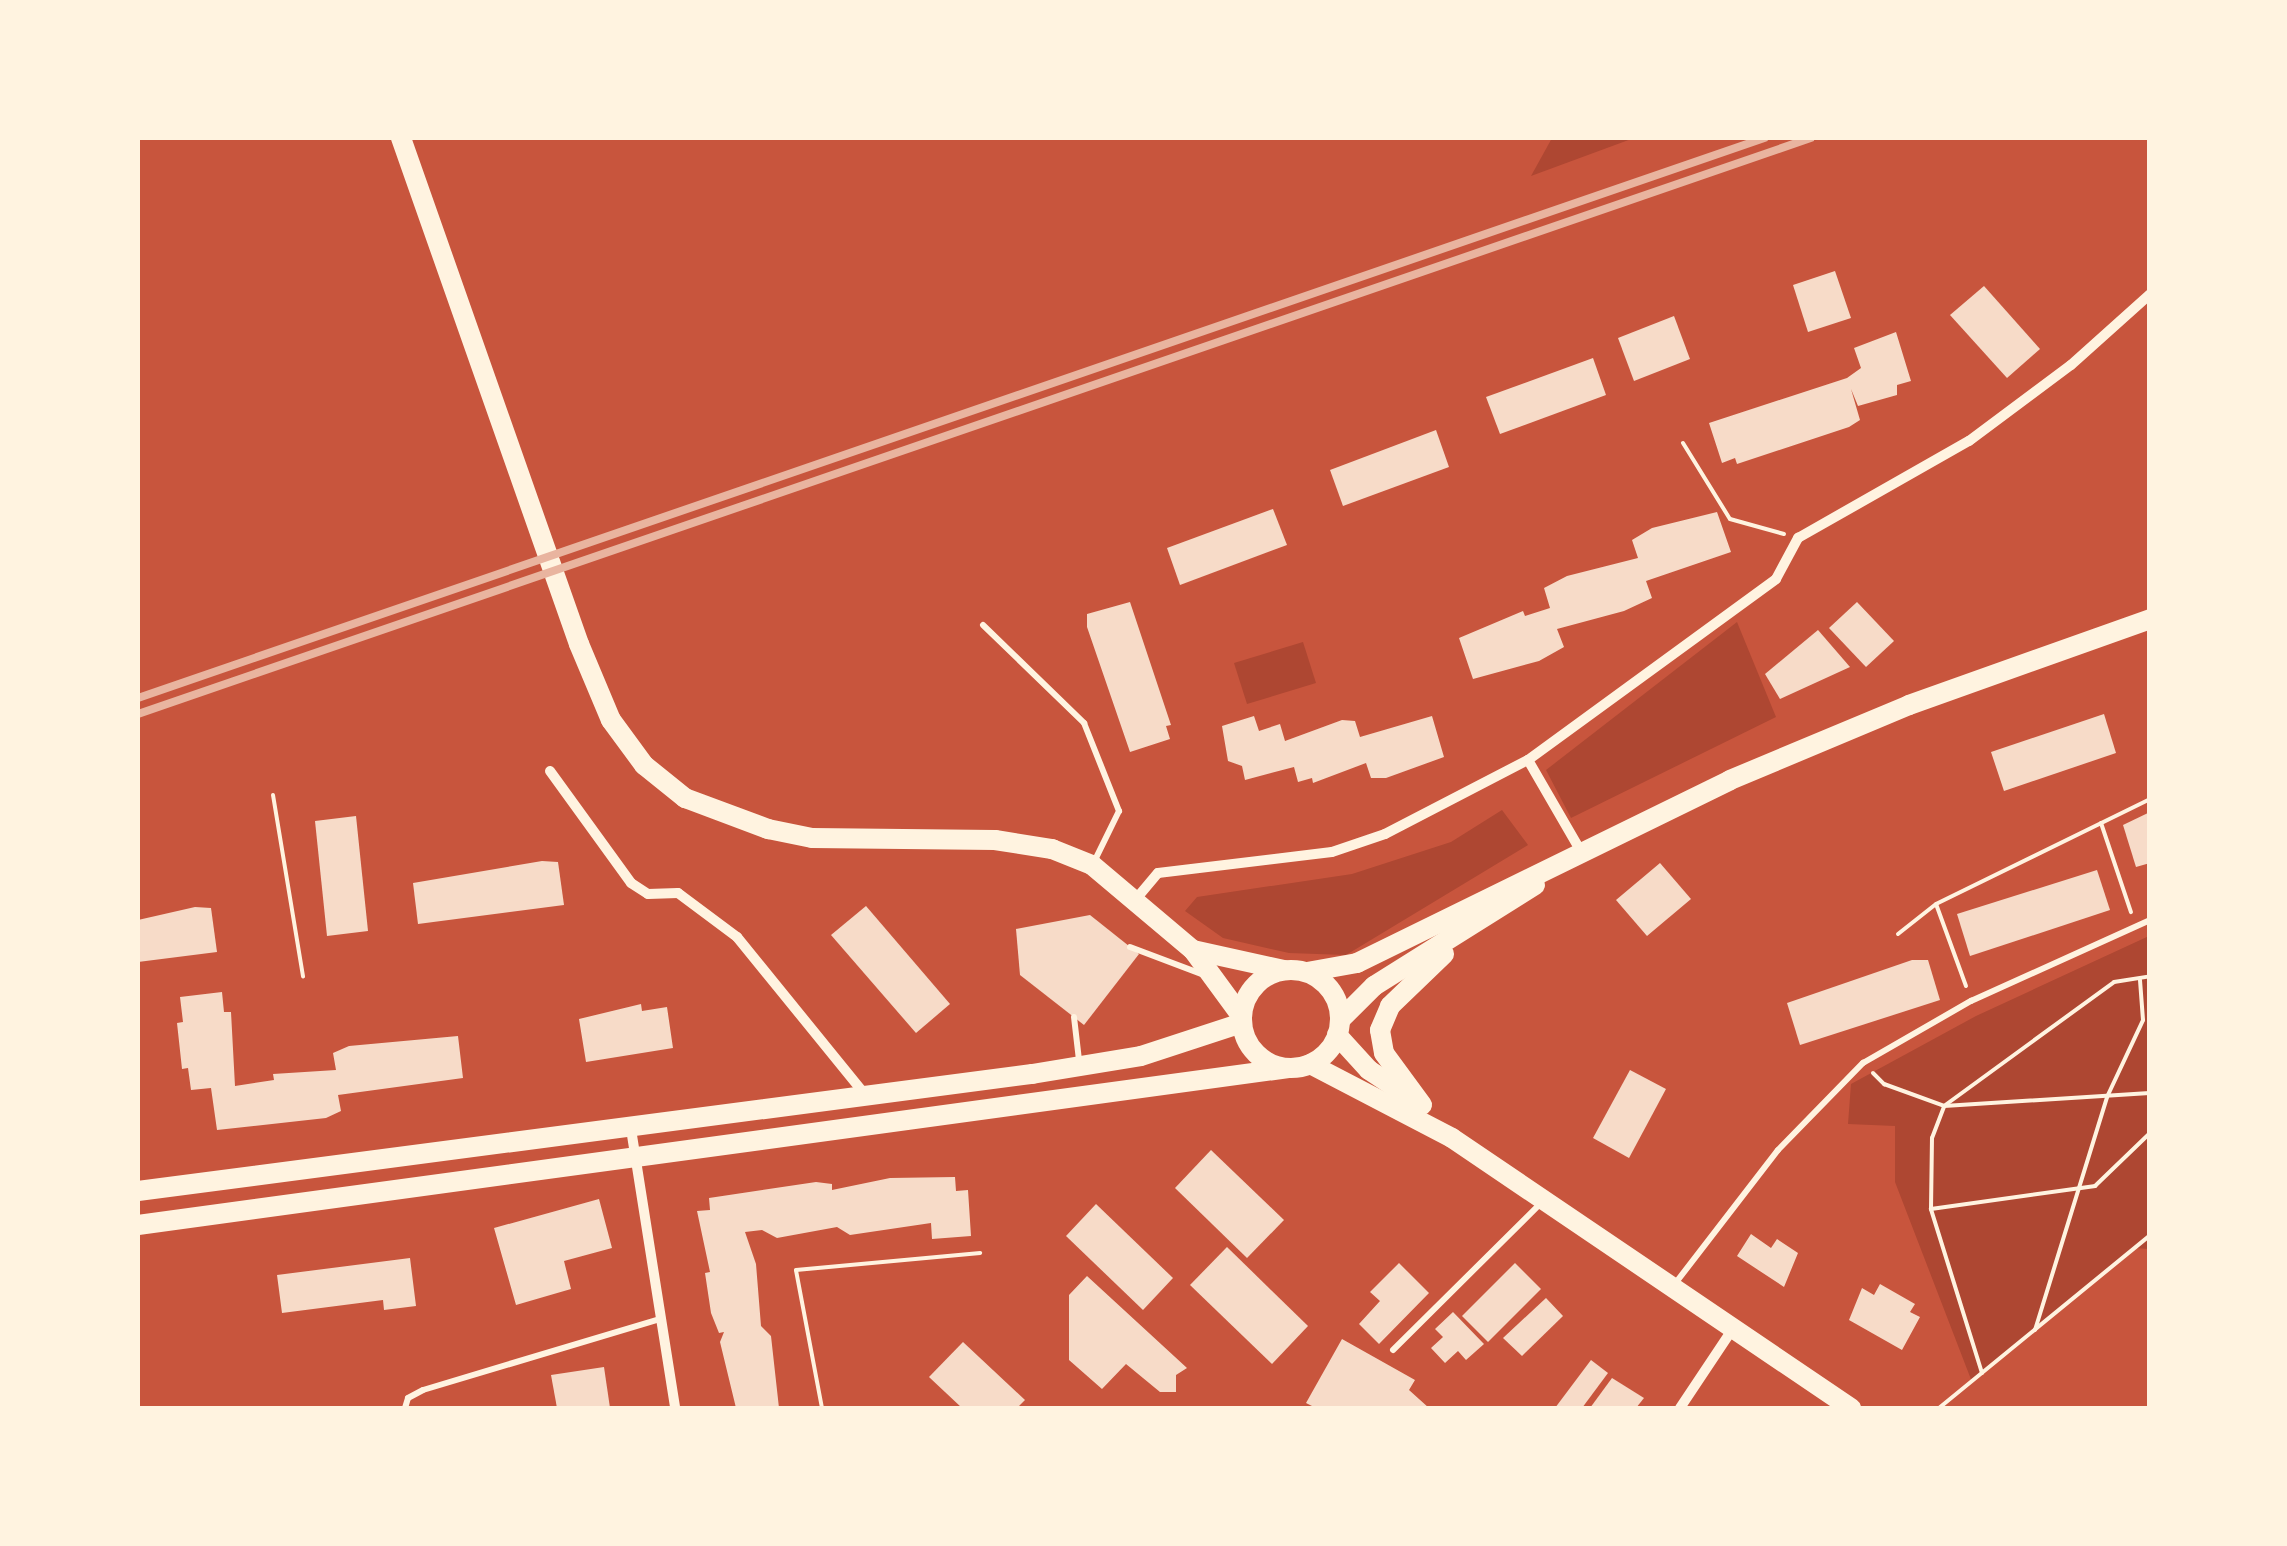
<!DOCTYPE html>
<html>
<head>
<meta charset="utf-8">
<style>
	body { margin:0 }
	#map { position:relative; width:2287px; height:1546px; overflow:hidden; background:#c8553d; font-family:Commissioner,sans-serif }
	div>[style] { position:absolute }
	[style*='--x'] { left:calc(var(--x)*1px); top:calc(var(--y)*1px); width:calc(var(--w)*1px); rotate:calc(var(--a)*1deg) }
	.green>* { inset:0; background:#ae4732 }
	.building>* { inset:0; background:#f7dbc8 }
	.path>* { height:4px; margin:-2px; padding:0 2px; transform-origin:2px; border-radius:2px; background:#fff3e0 }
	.service>* { height:6px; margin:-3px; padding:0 3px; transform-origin:3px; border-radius:3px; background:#fff3e0 }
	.minor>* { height:10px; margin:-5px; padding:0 5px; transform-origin:5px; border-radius:5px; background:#fff3e0 }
	.secondary>* { height:20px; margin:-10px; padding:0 10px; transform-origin:10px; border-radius:10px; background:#fff3e0 }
	.primary>* { height:20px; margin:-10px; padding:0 10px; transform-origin:10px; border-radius:10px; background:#fff3e0 }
	.primary>.ring { margin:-10px; padding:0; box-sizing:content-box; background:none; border:20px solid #fff3e0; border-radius:50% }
	.rail>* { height:8px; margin:-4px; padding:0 4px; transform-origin:4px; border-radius:4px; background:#e9b49f }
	span { translate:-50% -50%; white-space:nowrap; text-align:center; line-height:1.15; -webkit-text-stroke:8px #fff3e0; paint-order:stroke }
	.frame { position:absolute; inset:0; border:140px solid #fff3e0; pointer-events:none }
</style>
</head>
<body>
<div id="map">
	<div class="green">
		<div style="clip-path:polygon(1552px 138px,1634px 138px,1531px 176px)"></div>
		<div style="clip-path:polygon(1737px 622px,1776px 717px,1571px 818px,1546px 770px)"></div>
		<div style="clip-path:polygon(1303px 642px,1316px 683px,1247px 704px,1234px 663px)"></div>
		<div style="clip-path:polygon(1502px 810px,1528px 845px,1346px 955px,1289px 953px,1223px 938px,1185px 911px,1197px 897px,1352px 874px,1451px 842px)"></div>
		<div style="clip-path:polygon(2149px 936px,2149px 1249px,2134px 1248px,1972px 1382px,1895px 1182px,1895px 1126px,1848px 1124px,1851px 1084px,1976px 1016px)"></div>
	</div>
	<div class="building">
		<div style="clip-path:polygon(1835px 271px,1851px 318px,1808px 332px,1793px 285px)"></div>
		<div style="clip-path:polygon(1984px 286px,2040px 349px,2007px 378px,1950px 315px)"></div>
		<div style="clip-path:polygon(1674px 316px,1690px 359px,1634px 381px,1618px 338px)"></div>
		<div style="clip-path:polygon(1896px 332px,1911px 381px,1897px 385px,1897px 395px,1858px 406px,1851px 389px,1860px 420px,1849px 427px,1737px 464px,1735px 458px,1722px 463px,1709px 423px,1847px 378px,1861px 368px,1854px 348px)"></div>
		<div style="clip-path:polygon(1593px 358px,1606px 395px,1500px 434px,1486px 397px)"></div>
		<div style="clip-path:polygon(1436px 430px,1449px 467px,1343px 506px,1330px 470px)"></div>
		<div style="clip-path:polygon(1273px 509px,1287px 545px,1180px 585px,1167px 548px)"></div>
		<div style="clip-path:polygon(1717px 512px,1731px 552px,1646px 581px,1652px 598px,1624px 611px,1557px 629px,1564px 647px,1539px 661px,1473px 679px,1459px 638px,1523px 611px,1525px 616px,1550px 608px,1544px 588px,1567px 576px,1638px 558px,1632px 540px,1652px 528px)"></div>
		<div style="clip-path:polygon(1130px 602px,1171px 725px,1166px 726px,1170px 739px,1130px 752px,1087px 627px,1087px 614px)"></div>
		<div style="clip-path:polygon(1857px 602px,1894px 641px,1866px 667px,1829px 628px)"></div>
		<div style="clip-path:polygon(1818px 630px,1850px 667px,1780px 699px,1765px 674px)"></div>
		<div style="clip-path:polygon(2104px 714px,2116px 753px,2004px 791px,1991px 752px)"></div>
		<div style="clip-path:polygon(1254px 716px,1259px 731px,1280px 724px,1285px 741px,1342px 720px,1355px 721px,1360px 737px,1432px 716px,1444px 757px,1386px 778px,1371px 778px,1366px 763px,1313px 783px,1312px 778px,1298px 782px,1294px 767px,1245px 780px,1242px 766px,1228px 761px,1222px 726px)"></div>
		<div style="clip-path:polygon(2150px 812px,2150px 863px,2136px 867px,2123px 825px)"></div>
		<div style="clip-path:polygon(356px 816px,368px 931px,327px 936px,315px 821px)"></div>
		<div style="clip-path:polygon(542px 861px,558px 862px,564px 905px,418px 924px,413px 883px)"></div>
		<div style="clip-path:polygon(1660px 863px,1691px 899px,1647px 936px,1616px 900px)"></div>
		<div style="clip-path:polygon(2097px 870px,2110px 910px,1970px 956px,1957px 914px)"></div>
		<div style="clip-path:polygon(866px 906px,950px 1004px,916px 1033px,831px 935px)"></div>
		<div style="clip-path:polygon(195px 907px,211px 908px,217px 952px,138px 962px,138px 920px)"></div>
		<div style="clip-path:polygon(1090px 915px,1139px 954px,1084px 1025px,1020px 975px,1016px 929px)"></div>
		<div style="clip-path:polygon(1912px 960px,1928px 960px,1940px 1000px,1800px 1045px,1787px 1003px)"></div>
		<div style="clip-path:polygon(222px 992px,224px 1012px,231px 1012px,235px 1086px,274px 1080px,273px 1074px,336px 1070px,333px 1053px,349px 1046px,458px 1036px,463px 1078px,338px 1095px,341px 1111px,326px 1118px,217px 1130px,211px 1088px,191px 1090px,188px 1068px,182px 1069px,177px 1023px,183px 1022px,180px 997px)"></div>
		<div style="clip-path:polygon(641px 1004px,642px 1011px,667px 1007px,673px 1048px,586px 1062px,579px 1019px)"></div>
		<div style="clip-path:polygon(1630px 1070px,1666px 1089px,1629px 1158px,1593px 1138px)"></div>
		<div style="clip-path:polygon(1211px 1150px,1284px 1220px,1247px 1258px,1175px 1188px)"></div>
		<div style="clip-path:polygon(955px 1177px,956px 1191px,968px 1190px,971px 1236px,932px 1239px,931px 1223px,850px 1235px,837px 1227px,777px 1238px,762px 1230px,745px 1232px,756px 1264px,761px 1326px,771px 1336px,779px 1408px,736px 1408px,720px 1342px,724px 1332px,719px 1333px,711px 1313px,705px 1273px,710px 1272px,697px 1211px,710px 1210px,709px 1198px,816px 1182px,832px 1184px,832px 1190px,890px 1178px)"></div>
		<div style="clip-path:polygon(599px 1199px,612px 1248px,564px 1261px,571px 1289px,516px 1305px,494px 1228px)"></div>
		<div style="clip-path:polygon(1096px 1204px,1173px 1278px,1143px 1310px,1066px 1236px)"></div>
		<div style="clip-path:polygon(1751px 1234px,1771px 1248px,1777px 1239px,1798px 1253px,1784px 1287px,1737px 1256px)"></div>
		<div style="clip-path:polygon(1227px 1247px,1308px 1326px,1272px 1364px,1190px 1285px)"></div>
		<div style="clip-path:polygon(410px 1258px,416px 1306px,384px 1310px,383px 1300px,282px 1313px,277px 1275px)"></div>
		<div style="clip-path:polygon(1399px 1263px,1429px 1293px,1379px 1344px,1359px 1324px,1380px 1301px,1370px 1292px)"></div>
		<div style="clip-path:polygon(1515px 1263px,1541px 1289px,1488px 1342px,1462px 1316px)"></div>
		<div style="clip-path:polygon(1087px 1276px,1187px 1368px,1176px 1375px,1176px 1392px,1160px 1392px,1126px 1364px,1102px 1389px,1069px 1360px,1069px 1295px)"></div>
		<div style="clip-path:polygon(1880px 1284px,1915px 1304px,1910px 1312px,1920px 1317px,1902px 1350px,1849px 1320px,1862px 1288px,1874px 1295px)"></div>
		<div style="clip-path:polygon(1546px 1298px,1563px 1316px,1522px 1356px,1503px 1338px)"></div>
		<div style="clip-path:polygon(1453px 1312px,1484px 1344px,1466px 1360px,1458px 1351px,1445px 1363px,1431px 1348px,1443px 1337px,1435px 1329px)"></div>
		<div style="clip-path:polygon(1342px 1339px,1415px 1380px,1409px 1390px,1429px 1408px,1316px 1408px,1306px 1403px)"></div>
		<div style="clip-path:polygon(963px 1342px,1025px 1400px,1017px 1408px,962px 1408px,929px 1377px)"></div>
		<div style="clip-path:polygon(1591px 1360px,1608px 1373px,1582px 1408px,1555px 1408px)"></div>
		<div style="clip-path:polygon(604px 1367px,610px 1408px,557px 1408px,551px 1375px)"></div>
		<div style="clip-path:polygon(1612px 1378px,1644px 1398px,1636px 1408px,1590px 1408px)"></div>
	</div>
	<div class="path">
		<div style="--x:1683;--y:443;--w:89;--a:58.3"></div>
		<div style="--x:1730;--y:519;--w:56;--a:15.5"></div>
		<div style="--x:273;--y:795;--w:184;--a:80.6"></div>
		<div style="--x:2101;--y:823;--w:94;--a:71.4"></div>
		<div style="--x:1898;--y:934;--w:48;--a:-38.3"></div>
		<div style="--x:1966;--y:986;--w:87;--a:-110.1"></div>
		<div style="--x:1936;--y:904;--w:238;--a:-26.1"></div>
		<div style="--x:1873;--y:1073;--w:16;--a:45"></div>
		<div style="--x:1884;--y:1084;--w:64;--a:20.1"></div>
		<div style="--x:1944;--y:1106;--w:206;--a:-3.6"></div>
		<div style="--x:1931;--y:1209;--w:166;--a:-8"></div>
		<div style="--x:2095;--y:1186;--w:76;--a:-43.9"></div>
		<div style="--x:2035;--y:1330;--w:244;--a:-72.8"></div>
		<div style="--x:2107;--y:1097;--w:85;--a:-64.9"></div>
		<div style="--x:2143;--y:1020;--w:40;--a:-94.3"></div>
		<div style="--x:1982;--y:1373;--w:172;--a:-107.3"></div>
		<div style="--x:1931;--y:1209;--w:71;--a:-89.2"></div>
		<div style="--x:1932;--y:1138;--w:34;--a:-69"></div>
		<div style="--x:1944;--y:1106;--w:210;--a:-36.1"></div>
		<div style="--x:2114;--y:982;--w:36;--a:-9"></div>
		<div style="--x:822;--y:1408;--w:140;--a:-100.7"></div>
		<div style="--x:796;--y:1270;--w:185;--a:-5.3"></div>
		<div style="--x:1939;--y:1408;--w:273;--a:-39.3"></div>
	</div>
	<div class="service">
		<div style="--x:983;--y:625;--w:141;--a:44.1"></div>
		<div style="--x:1084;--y:723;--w:95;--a:68.3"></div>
		<div style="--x:1119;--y:811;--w:55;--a:116.1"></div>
		<div style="--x:1130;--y:947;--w:79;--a:20.7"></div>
		<div style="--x:1074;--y:1017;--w:43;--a:83.4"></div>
		<div style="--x:1674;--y:1285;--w:170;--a:-52.4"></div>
		<div style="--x:1778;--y:1150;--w:122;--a:-45.7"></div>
		<div style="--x:1863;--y:1063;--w:125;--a:-29.9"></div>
		<div style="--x:1971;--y:1001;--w:196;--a:-24.3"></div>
		<div style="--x:1393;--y:1350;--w:207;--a:-44.8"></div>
		<div style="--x:405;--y:1408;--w:10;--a:-73"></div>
		<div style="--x:408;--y:1398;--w:17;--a:-28"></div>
		<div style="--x:423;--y:1390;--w:247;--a:-16.7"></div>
	</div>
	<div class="minor">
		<div style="--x:1528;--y:760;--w:108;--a:59.9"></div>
		<div style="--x:550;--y:771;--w:138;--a:54.1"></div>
		<div style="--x:631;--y:883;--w:20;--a:33"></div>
		<div style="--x:648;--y:894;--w:30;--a:-2"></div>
		<div style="--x:678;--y:893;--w:74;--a:36.7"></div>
		<div style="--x:737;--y:937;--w:205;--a:50.9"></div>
		<div style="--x:1136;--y:899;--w:34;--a:-50"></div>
		<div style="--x:1158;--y:873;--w:175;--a:-6.9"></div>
		<div style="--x:1332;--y:852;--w:56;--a:-18.8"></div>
		<div style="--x:1385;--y:834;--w:161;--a:-27.4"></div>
		<div style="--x:1528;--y:760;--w:307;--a:-36.1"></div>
		<div style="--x:1776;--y:579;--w:47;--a:-61.8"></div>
		<div style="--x:1798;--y:538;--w:197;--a:-29.6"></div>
		<div style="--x:1969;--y:441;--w:127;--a:-36.7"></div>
		<div style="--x:2071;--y:365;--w:106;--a:-41.9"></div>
		<div style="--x:631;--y:1129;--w:282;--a:81"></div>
		<div style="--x:1680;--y:1408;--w:97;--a:-56.3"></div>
	</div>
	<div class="secondary">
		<div style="--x:1337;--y:1035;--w:47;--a:47.6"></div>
		<div style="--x:1369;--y:1070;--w:61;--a:33.7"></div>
		<div style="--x:1310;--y:1064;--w:160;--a:27.5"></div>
		<div style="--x:1452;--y:1138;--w:482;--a:34.1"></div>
	</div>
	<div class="primary">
		<div style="--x:401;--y:138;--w:536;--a:70.62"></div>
		<div style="--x:579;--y:644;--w:82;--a:67.2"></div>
		<div style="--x:611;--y:720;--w:56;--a:53.7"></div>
		<div style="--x:644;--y:765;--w:53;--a:38.8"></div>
		<div style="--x:685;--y:798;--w:89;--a:20.5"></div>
		<div style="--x:768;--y:829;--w:45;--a:11.6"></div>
		<div style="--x:812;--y:838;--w:183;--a:0.6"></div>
		<div style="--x:995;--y:840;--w:58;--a:9"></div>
		<div style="--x:1052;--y:849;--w:43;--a:21.8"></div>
		<div style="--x:1092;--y:865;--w:132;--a:40.1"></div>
		<div style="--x:1193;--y:950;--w:83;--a:53.8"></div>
		<div style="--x:1193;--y:950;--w:93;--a:12.4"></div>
		<div class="ring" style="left:1242px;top:970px;width:78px;height:78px"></div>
		<div style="--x:1307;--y:972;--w:51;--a:-10.2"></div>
		<div style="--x:1357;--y:963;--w:415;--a:-26.1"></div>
		<div style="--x:1730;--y:780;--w:194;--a:-22.7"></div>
		<div style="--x:1909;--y:705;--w:256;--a:-19.6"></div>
		<div style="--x:1340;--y:1020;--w:48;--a:-45"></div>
		<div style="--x:1374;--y:986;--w:190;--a:-32.1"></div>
		<div style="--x:1422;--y:1105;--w:64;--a:-126.2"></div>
		<div style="--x:1384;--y:1053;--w:23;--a:-100"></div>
		<div style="--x:1380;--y:1030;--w:26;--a:-67"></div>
		<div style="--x:1390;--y:1006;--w:75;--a:-43.9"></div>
		<div style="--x:138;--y:1191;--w:902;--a:-7.46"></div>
		<div style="--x:1032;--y:1074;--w:110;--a:-9.4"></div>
		<div style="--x:1141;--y:1056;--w:106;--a:-18.1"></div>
		<div style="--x:138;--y:1225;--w:1161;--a:-7.77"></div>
	</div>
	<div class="rail">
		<div style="--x:138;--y:698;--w:1720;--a:-19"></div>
		<div style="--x:138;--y:714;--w:1769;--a:-19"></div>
	</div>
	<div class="frame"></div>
</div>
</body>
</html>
